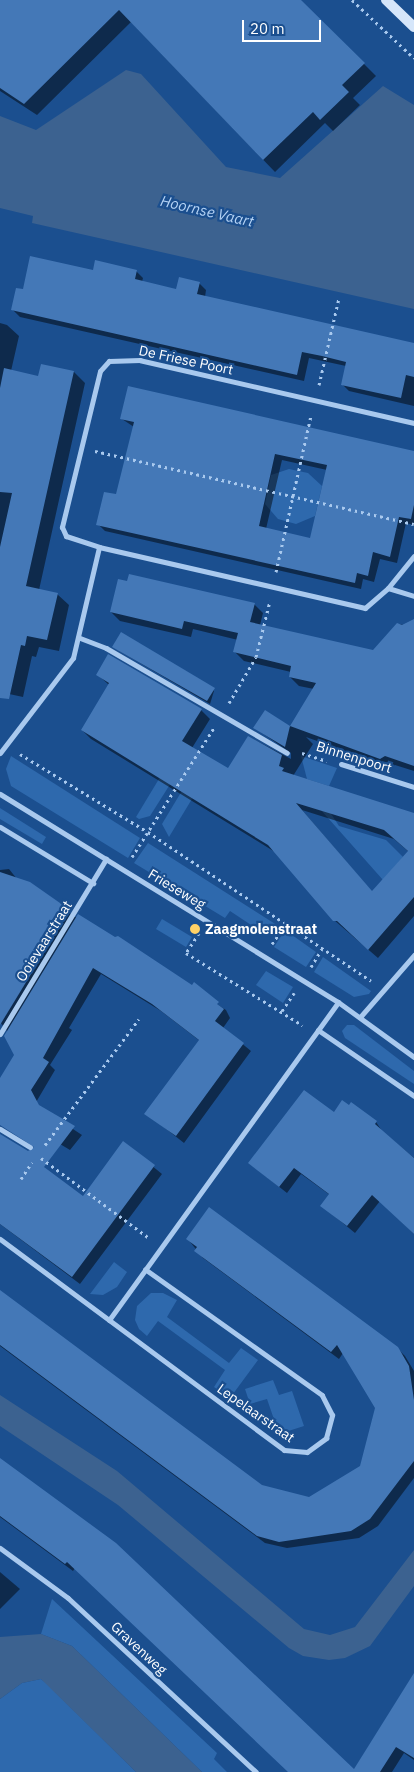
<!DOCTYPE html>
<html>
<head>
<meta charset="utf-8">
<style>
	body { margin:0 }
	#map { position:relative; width:414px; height:1772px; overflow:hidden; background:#1b4f8f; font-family:"IBM Plex Sans",sans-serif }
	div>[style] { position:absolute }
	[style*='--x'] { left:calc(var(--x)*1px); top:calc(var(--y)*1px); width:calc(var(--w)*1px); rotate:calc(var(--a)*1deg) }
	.green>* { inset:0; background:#2e69ad }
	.water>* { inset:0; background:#3c6290 }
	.shadow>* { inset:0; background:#0007 }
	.building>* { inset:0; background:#4478b7 }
	.path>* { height:3px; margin-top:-1.5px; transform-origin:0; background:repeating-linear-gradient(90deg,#a9c9ee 0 2.5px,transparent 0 6.5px) }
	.minor>* { height:5px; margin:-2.5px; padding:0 2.5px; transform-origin:2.5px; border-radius:2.5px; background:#a9c9ee }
	.secondary>* { height:10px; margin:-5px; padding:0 5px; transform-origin:5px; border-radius:5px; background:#d6e6fa }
	.dots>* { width:14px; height:14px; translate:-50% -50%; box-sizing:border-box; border:2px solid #1b4f8f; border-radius:50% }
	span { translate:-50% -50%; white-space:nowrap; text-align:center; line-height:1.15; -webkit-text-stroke:4.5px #1b4f8f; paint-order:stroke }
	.street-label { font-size:14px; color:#fff }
	.poi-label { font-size:14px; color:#fff; font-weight:700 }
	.left { translate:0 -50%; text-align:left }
	.water-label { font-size:15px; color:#b5d3f5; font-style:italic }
	.scale { position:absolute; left:242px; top:20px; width:79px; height:22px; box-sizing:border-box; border:2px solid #fff; border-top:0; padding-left:6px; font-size:15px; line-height:18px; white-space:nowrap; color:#fff; -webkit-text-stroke:4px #1b4f8f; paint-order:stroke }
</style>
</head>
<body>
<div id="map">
	<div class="green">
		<div style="clip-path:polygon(289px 469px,308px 473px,322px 486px,315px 516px,296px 524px,278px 519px,265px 504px,271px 475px)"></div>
		<div style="clip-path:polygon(11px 756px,140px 838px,128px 858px,11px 786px,6px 769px)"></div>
		<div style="clip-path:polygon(301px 756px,337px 768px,329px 786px,307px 779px)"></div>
		<div style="clip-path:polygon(171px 759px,181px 767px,150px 816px,139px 819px,136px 817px)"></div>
		<div style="clip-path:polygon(192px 774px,204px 779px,169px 837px,162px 824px)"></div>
		<div style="clip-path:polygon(0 808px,46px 837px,42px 844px,0 819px)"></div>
		<div style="clip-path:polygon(320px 809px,330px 812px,339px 826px,386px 840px,403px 857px,383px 880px)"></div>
		<div style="clip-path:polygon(148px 843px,280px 927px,278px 931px,265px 924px,260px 931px,230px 911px,225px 918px,134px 863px)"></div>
		<div style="clip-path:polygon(162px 919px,192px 937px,186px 947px,156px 929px)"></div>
		<div style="clip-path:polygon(285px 930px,316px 952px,306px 967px,274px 947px)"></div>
		<div style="clip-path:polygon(323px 957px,371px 991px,369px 994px,354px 997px,314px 972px)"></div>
		<div style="clip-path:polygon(266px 971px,293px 987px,283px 1003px,256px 985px)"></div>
		<div style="clip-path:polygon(347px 1025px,354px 1025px,414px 1071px,414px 1084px,345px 1038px,342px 1031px)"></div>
		<div style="clip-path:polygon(114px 1262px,127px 1272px,117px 1287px,103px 1295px,90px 1294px)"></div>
		<div style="clip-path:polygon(151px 1293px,163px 1293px,177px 1300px,167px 1317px,229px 1363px,241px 1348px,258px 1360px,230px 1398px,214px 1387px,225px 1370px,158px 1321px,147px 1336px,139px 1329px,135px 1320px,137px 1306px)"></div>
		<div style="clip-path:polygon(273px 1380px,279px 1395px,292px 1391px,304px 1426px,279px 1434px,267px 1399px,250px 1404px,245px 1389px)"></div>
		<div style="clip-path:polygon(52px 1599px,217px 1753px,214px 1759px,227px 1772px,202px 1772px,72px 1646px,41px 1634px)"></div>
		<div style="clip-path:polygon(41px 1679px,46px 1683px,136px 1772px,0 1772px,0 1699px,22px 1683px)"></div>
	</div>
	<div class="water">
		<div style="clip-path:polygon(126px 70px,141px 74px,226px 167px,280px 178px,383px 86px,414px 105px,414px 309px,32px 223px,33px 216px,0 208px,0 116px,36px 130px)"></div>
		<div style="clip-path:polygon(0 1395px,117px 1471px,304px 1629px,330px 1635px,355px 1627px,414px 1550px,414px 1586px,370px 1646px,345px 1658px,329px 1660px,303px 1656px,289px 1648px,118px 1505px,0 1426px)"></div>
		<div style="clip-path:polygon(41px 1634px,72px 1646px,202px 1772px,136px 1772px,41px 1679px,22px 1683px,0 1699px,0 1637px)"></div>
	</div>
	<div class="shadow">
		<div style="clip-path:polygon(0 0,300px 0,376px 76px,353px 98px,360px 105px,333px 131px,325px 123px,275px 172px,131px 22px,37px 115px,0 91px)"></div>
		<div style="clip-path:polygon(136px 271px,143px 278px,142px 282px,177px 290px,199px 283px,206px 290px,205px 297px,414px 344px,414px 406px,349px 391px,342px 384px,346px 366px,309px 358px,304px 381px,20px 317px,13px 310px,24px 291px,94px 272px)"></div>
		<div style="clip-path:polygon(0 323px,7px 325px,19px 336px,11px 371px,39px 378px,42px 365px,74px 372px,85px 383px,39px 590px,57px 594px,69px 605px,59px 651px,39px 647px,36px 657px,32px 656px,23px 697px,0 692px)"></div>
		<div style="clip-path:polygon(evenodd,122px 419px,414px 452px,414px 525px,406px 523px,397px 563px,380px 559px,374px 582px,363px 579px,361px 589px,105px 531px,98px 524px,117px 496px,134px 427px,122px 419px,282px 460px,327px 470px,311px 540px,266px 529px,282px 460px)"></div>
		<div style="clip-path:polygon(evenodd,254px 604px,263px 613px,260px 625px,374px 652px,398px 624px,414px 627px,414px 771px,395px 765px,390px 767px,306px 737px,313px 744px,293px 776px,414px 814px,414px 916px,378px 958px,334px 920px,275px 852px,91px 739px,82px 730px,109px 685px,97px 674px,201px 710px,210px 719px,192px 748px,228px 770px,249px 737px,291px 759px,291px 753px,255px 728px,265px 711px,290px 727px,314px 689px,299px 686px,290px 677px,291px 672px,244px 661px,235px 652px,238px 640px,193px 629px,191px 637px,120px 621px,111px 612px,254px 604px,302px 810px,394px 839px,409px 852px,372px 892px,302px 810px)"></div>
		<div style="clip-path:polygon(118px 650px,210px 687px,214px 691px,210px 704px)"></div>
		<div style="clip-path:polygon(9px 869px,17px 879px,77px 918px,226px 1010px,230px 1018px,223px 1028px,251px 1051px,184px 1143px,146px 1113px,200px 1041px,161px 1011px,101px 974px,69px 1028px,72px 1030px,50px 1065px,55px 1070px,35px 1104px,82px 1135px,70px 1150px,0 1108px,0 1081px,16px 1055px,8px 1032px,0 1022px,0 870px)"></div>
		<div style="clip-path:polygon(334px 1114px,376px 1122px,382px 1131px,414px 1158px,414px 1234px,380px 1201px,355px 1233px,322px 1206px,330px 1195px,301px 1174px,287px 1193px,249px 1163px)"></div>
		<div style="clip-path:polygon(124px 1143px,162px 1174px,80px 1284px,0 1224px,0 1152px,88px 1201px)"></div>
		<div style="clip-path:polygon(187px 1238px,397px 1348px,405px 1356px,414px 1371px,414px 1478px,378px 1526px,359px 1538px,287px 1548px,265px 1543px,0 1346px,0 1291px,261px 1486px,309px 1499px,361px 1467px,376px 1408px,343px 1353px,339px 1359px,203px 1258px)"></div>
		<div style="clip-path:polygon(0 1459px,354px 1771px,414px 1675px,414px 1760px,404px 1753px,392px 1772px,290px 1772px,75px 1568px,73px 1571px,0 1517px)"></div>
		<div style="clip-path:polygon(0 1572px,20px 1589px,0 1609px)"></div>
	</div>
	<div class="building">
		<div style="clip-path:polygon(0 0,301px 0,365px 63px,342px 85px,349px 92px,320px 120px,313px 112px,263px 160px,119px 10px,24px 104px,0 88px)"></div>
		<div style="clip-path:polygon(30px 256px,93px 270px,95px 260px,137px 270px,135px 279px,176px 289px,179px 277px,200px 282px,197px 294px,414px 343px,414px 377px,406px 375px,401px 398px,341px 385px,346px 362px,322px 356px,302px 352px,297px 375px,11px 310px,16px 288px,23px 289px)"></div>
		<div style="clip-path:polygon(41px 364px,74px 371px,26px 586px,58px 593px,47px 640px,27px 636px,25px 646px,21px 645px,9px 699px,0 698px,0 547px,12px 493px,0 492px,0 388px,4px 368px,38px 376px)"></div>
		<div style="clip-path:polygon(evenodd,128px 386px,414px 451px,414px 505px,411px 519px,399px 517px,390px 557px,373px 552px,368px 576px,357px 573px,355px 583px,96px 525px,104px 492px,116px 494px,134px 422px,120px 419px,128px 386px,275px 454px,327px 465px,310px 538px,259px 526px,275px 454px)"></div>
		<div style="clip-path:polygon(129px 574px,255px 603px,250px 622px,373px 650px,397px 623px,402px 625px,414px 619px,414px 766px,385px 756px,380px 759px,290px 726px,285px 747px,253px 728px,265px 710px,290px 726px,316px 683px,289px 677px,291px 666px,233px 652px,238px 633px,184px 621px,182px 629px,110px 612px,118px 579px,127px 581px)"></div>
		<div style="clip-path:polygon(121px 632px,215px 688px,207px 701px,112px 647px)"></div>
		<div style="clip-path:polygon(evenodd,108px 654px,202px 709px,182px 741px,228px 768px,248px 736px,282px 755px,279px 766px,284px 768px,282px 771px,414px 813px,414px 897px,368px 950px,337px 921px,333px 921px,268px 845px,81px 730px,109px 683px,96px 675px,108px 654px,296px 803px,384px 830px,408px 851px,372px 891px,296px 803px)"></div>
		<div style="clip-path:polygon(0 872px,30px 882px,70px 910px,0 1025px)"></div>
		<div style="clip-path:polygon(78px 914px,115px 937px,118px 936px,192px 985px,194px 982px,219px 1002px,217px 1004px,224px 1009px,215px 1021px,244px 1043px,176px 1136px,144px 1114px,199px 1040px,152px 1004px,93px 968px,43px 1058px,49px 1062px,31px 1090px,39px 1105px,75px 1126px,44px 1167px,83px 1196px,123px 1141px,155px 1165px,72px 1277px,0 1224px,0 1134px,28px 1151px,34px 1147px,0 1125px,0 1078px,14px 1055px,4px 1036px)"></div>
		<div style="clip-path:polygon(304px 1090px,334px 1112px,342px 1100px,349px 1105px,351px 1102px,377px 1121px,375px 1124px,414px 1158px,414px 1234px,372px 1195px,347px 1226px,320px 1206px,329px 1194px,294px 1168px,279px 1187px,248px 1163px)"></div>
		<div style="clip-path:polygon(209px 1207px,398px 1347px,409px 1366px,414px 1400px,414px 1461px,370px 1519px,351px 1531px,279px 1542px,257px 1536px,0 1345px,0 1290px,262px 1485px,309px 1497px,360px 1466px,375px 1408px,360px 1383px,337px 1345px,331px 1352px,194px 1251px,197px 1247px,186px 1239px)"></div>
		<div style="clip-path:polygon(0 1458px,116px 1543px,354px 1769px,414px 1673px,414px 1758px,396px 1747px,380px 1772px,288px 1772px,67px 1562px,65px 1564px,0 1516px)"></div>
	</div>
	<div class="path">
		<div style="--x:352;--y:0;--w:85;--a:43.1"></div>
		<div style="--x:319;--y:385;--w:89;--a:-77.1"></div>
		<div style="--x:95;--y:451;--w:327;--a:12.9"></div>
		<div style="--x:276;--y:572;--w:161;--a:-77.4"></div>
		<div style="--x:229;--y:703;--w:53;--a:-59.6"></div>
		<div style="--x:256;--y:657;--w:58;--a:-76"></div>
		<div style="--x:302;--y:753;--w:26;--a:18"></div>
		<div style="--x:20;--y:754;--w:150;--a:31.4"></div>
		<div style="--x:148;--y:832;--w:268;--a:33.7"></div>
		<div style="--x:132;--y:857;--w:153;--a:-57.6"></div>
		<div style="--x:199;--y:933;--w:24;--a:123"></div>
		<div style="--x:186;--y:953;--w:137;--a:31.8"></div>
		<div style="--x:272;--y:944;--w:24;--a:-55"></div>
		<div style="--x:311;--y:967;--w:21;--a:-59"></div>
		<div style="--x:282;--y:1011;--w:22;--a:-56"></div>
		<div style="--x:45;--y:1145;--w:157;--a:-53.3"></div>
		<div style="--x:41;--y:1158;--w:134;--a:36.5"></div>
		<div style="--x:21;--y:1179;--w:20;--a:-57"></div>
	</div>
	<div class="minor">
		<div style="--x:414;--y:423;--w:281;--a:-167.1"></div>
		<div style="--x:140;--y:360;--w:31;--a:178"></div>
		<div style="--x:109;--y:361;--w:13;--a:132"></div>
		<div style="--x:100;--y:371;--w:161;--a:103.7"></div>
		<div style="--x:62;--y:527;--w:10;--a:66"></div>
		<div style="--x:66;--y:536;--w:35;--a:18"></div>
		<div style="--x:99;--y:547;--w:273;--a:12.9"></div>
		<div style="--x:365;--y:608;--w:30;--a:-41"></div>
		<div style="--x:388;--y:588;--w:41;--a:-50.9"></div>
		<div style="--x:388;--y:588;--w:27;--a:17"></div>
		<div style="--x:80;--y:638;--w:28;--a:21"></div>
		<div style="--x:106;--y:648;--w:209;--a:30.1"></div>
		<div style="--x:0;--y:753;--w:120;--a:-52.5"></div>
		<div style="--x:73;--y:658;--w:114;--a:-76.8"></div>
		<div style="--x:341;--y:764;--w:77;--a:17.5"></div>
		<div style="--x:0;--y:794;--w:397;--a:31.6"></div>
		<div style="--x:338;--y:1002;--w:94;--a:35.9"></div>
		<div style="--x:0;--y:827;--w:109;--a:31.1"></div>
		<div style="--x:361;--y:1016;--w:81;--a:-49"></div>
		<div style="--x:318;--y:1030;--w:116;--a:34.5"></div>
		<div style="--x:0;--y:1034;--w:205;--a:-58.8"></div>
		<div style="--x:0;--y:1129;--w:35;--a:31"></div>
		<div style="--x:0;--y:1239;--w:354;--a:36.6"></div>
		<div style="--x:284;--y:1450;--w:23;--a:5"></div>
		<div style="--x:307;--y:1452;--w:24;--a:-36"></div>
		<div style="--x:326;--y:1438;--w:24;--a:-75"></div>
		<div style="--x:332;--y:1415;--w:22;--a:-117"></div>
		<div style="--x:322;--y:1395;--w:217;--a:-144.6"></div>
		<div style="--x:109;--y:1320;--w:392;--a:-54.2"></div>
		<div style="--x:0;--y:1548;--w:84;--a:36.3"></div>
		<div style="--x:68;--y:1598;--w:256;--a:42.8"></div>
	</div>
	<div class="secondary">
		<div style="--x:386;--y:0;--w:39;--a:44"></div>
	</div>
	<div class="dots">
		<div style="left:195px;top:929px;background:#ffd166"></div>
	</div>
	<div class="street-label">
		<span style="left:186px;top:360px;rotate:12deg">De Friese Poort</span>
		<span style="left:354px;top:757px;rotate:17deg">Binnenpoort</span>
		<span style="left:177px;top:889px;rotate:31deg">Frieseweg</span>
		<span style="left:44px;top:941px;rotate:-58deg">Ooievaarstraat</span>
		<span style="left:256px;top:1413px;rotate:35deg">Lepelaarstraat</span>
		<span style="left:139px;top:1648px;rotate:43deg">Gravenweg</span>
	</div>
	<div class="poi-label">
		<span class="left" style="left:205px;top:929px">Zaagmolenstraat</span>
	</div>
	<div class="water-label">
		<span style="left:207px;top:211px;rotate:13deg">Hoornse Vaart</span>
	</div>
	<div class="scale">20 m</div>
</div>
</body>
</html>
